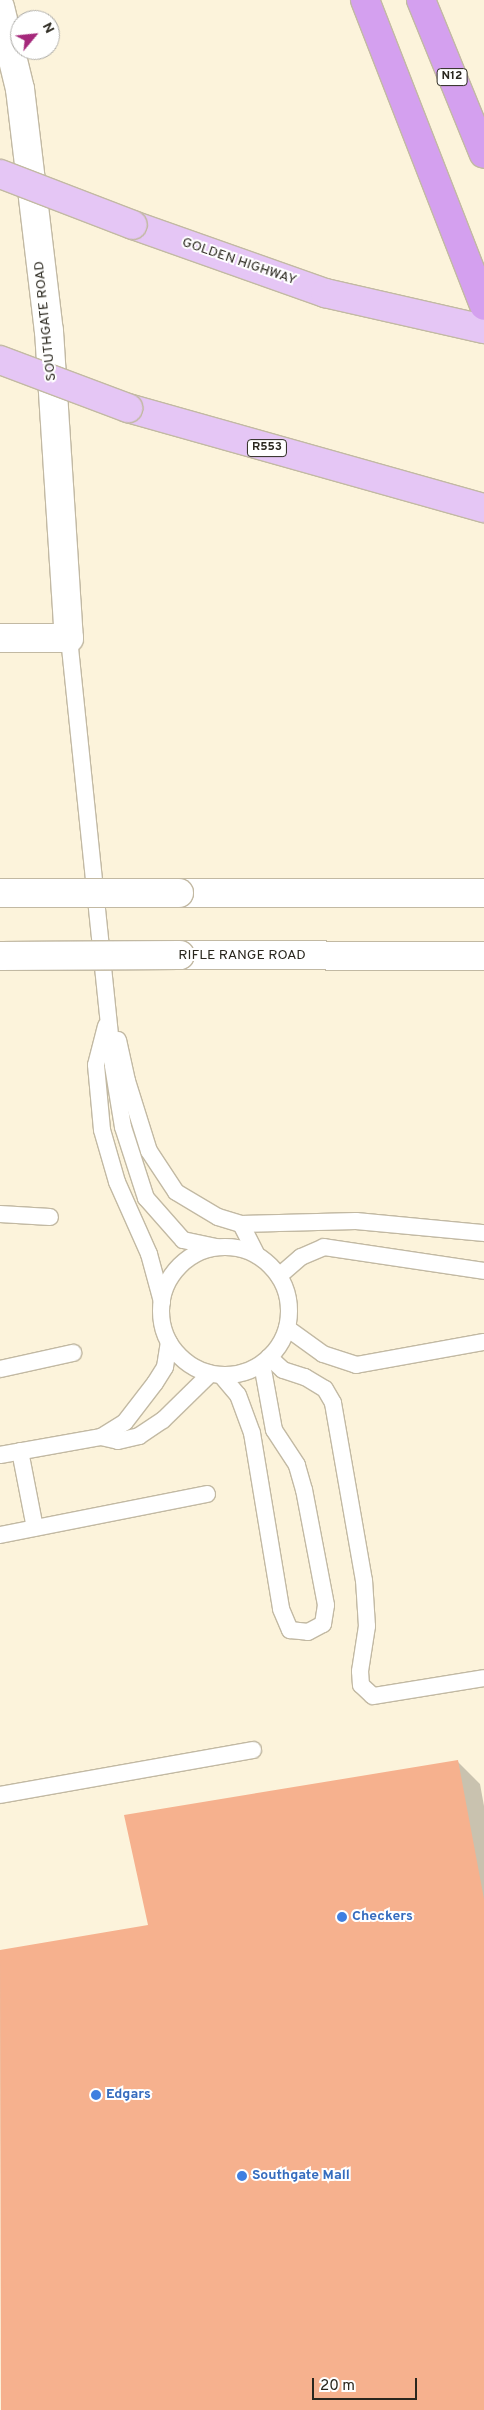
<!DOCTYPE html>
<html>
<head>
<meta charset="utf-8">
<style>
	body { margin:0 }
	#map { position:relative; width:484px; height:2410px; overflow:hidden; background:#fcf3db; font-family:Overpass,sans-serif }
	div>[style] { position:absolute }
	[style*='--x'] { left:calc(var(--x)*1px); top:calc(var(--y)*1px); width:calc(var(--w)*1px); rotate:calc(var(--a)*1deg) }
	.shadow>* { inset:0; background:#0003 }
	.building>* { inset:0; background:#f6b18e }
	.roads { filter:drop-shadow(1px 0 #c2b9a3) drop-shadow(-1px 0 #c2b9a3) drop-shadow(0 1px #c2b9a3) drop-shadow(0 -1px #c2b9a3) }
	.lane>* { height:16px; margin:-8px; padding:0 8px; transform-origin:8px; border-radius:8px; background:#fff }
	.lane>.ring { margin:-8px; padding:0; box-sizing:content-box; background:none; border:16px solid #fff; border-radius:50% }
	.street>* { height:28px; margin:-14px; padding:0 14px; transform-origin:14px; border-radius:14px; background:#fff }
	.secondary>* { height:28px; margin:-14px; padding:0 14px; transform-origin:14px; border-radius:14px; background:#fff }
	.primary>* { height:28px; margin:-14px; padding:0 14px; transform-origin:14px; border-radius:14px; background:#e5c6f5 }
	.highway>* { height:28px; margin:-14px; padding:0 14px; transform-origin:14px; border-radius:14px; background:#d4a0ef }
	.bridges { filter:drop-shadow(1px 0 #c2b9a3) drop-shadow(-1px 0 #c2b9a3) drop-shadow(0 1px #c2b9a3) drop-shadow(0 -1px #c2b9a3) }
	.secondary-bridge>* { height:28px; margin:-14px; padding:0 14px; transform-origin:14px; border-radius:14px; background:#fff }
	.primary-bridge>* { height:28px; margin:-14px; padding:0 14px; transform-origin:14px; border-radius:14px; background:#e5c6f5 }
	.dots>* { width:14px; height:14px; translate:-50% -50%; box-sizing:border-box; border:2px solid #fff; border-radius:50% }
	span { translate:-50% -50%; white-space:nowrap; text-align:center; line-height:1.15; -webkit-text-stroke:4px #fff; paint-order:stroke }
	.shield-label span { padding:1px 4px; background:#fff; border:1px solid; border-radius:4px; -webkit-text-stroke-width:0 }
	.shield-label { font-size:12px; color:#2a271e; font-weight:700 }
	.street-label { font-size:14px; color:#2a271e }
	.shop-label { font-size:14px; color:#366cbe; font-weight:700 }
	.left { translate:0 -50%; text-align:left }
	.north { position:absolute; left:10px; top:10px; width:50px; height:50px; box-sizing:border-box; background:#fff; border:1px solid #aaa9a5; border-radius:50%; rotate:62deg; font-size:14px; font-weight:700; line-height:20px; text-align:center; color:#2a271e }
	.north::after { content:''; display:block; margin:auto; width:18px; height:22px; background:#a5287b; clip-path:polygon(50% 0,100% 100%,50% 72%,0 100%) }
	.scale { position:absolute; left:312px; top:2378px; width:105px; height:22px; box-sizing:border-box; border:2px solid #2a271e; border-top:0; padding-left:6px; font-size:15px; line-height:18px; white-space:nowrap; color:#2a271e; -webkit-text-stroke:4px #fff; paint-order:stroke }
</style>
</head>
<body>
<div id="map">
	<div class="shadow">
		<div style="clip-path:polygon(457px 1761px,480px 1784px,484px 1806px,484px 2410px,2px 2410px,0 1952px,149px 1926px)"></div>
	</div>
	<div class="building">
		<div style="clip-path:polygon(458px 1760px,484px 1899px,484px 2410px,1px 2410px,0 1950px,148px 1925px,124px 1815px)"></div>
	</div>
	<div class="roads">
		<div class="lane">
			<div style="--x:69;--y:638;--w:430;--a:84.1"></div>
			<div style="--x:113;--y:1066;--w:62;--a:80.7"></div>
			<div style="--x:123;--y:1127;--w:75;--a:72.1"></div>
			<div style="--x:146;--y:1198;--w:56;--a:48.6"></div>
			<div style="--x:183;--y:1240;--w:34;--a:12"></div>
			<div style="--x:106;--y:1026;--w:40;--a:104.4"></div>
			<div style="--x:96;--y:1065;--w:65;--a:84.7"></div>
			<div style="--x:102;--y:1130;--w:54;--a:73.9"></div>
			<div style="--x:117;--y:1182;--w:79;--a:66"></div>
			<div style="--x:149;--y:1254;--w:50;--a:74.8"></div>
			<div style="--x:118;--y:1040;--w:42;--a:77.6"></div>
			<div style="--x:127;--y:1081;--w:73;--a:72.6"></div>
			<div style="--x:149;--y:1151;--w:49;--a:56.6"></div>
			<div style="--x:176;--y:1192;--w:49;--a:30.8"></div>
			<div style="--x:218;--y:1217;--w:24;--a:17"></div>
			<div style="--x:241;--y:1224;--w:115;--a:-1.5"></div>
			<div style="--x:356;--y:1221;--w:129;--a:5.4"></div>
			<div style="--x:0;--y:1214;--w:50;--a:3.4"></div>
			<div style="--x:241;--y:1224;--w:34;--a:63"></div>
			<div class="ring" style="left:161px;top:1247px;width:112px;height:112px"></div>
			<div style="--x:279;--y:1276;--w:29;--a:-41"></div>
			<div style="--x:301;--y:1257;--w:25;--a:-23"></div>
			<div style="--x:324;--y:1247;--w:162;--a:8.5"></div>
			<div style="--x:287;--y:1328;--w:44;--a:35.8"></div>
			<div style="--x:323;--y:1354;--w:35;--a:18"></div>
			<div style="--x:356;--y:1365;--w:130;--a:-10.2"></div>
			<div style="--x:269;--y:1357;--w:19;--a:43"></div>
			<div style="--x:283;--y:1370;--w:23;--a:18"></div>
			<div style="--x:305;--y:1377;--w:23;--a:31"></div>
			<div style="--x:325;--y:1389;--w:16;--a:60"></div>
			<div style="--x:333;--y:1403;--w:180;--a:80.1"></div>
			<div style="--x:364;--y:1580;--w:46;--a:86.3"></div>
			<div style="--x:367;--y:1626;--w:46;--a:98.8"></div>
			<div style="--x:360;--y:1671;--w:14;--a:86"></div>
			<div style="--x:361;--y:1685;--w:16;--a:43"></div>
			<div style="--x:373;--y:1696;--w:112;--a:-9.2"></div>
			<div style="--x:0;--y:1369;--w:75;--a:-12.4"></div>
			<div style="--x:221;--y:1375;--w:26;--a:50"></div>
			<div style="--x:238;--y:1395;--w:40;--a:69.8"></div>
			<div style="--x:252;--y:1433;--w:178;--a:80.6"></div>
			<div style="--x:281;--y:1609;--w:23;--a:67"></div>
			<div style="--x:290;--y:1630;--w:18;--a:6"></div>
			<div style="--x:308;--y:1632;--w:17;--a:-28"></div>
			<div style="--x:323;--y:1624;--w:19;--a:-81"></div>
			<div style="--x:326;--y:1605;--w:117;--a:-100.8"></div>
			<div style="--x:304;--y:1490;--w:26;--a:-106"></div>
			<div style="--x:297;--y:1465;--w:42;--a:-123.3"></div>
			<div style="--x:274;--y:1430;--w:67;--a:-100.3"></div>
			<div style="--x:101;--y:1437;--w:28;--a:-32"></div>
			<div style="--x:125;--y:1422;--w:49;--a:-52.4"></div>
			<div style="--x:155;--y:1383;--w:19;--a:-58"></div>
			<div style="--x:165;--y:1367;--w:25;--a:-81"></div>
			<div style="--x:20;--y:1451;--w:78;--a:79"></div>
			<div style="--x:0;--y:1455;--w:103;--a:-10.1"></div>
			<div style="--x:101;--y:1437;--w:17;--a:13"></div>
			<div style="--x:118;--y:1441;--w:22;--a:-13"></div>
			<div style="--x:139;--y:1436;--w:29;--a:-34"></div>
			<div style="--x:163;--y:1420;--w:66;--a:-44.4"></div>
			<div style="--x:0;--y:1535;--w:211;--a:-11.2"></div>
			<div style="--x:0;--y:1795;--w:257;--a:-10.1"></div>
		</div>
		<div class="street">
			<div style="--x:0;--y:7;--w:84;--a:76.3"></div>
			<div style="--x:20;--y:89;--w:244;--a:83.2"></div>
			<div style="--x:49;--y:331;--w:308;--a:86.3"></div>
			<div style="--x:69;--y:638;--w:69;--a:180"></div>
		</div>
		<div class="secondary">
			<div style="--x:179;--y:893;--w:305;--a:0"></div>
			<div style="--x:180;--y:955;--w:304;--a:0.2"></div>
		</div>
		<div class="primary">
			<div style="--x:133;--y:225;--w:204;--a:19.5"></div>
			<div style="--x:325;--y:293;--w:163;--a:12.8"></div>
			<div style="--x:128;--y:408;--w:370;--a:15.7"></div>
		</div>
		<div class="highway">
			<div style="--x:365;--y:0;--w:328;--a:68.7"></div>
			<div style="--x:421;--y:0;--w:166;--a:67.8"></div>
		</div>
	</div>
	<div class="bridges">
		<div class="secondary-bridge">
			<div style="--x:0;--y:893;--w:179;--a:0"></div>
			<div style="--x:0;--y:956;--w:180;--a:-0.3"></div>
		</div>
		<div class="primary-bridge">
			<div style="--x:0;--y:174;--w:142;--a:21"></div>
			<div style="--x:0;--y:360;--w:137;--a:20.6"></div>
		</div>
	</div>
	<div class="dots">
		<div style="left:342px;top:1917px;background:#3f7fe0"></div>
		<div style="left:96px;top:2095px;background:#3f7fe0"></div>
		<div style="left:242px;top:2176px;background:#3f7fe0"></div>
	</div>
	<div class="shield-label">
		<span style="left:452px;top:77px">N12</span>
		<span style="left:267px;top:448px">R553</span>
	</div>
	<div class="street-label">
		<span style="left:239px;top:262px;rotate:19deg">GOLDEN HIGHWAY</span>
		<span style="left:46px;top:321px;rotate:-96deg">SOUTHGATE ROAD</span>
		<span style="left:242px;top:956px">RIFLE RANGE ROAD</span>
	</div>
	<div class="shop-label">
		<span class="left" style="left:352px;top:1917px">Checkers</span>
		<span class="left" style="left:106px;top:2095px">Edgars</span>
		<span class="left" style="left:252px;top:2176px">Southgate Mall</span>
	</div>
	<div class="north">N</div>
	<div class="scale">20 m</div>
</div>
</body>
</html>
